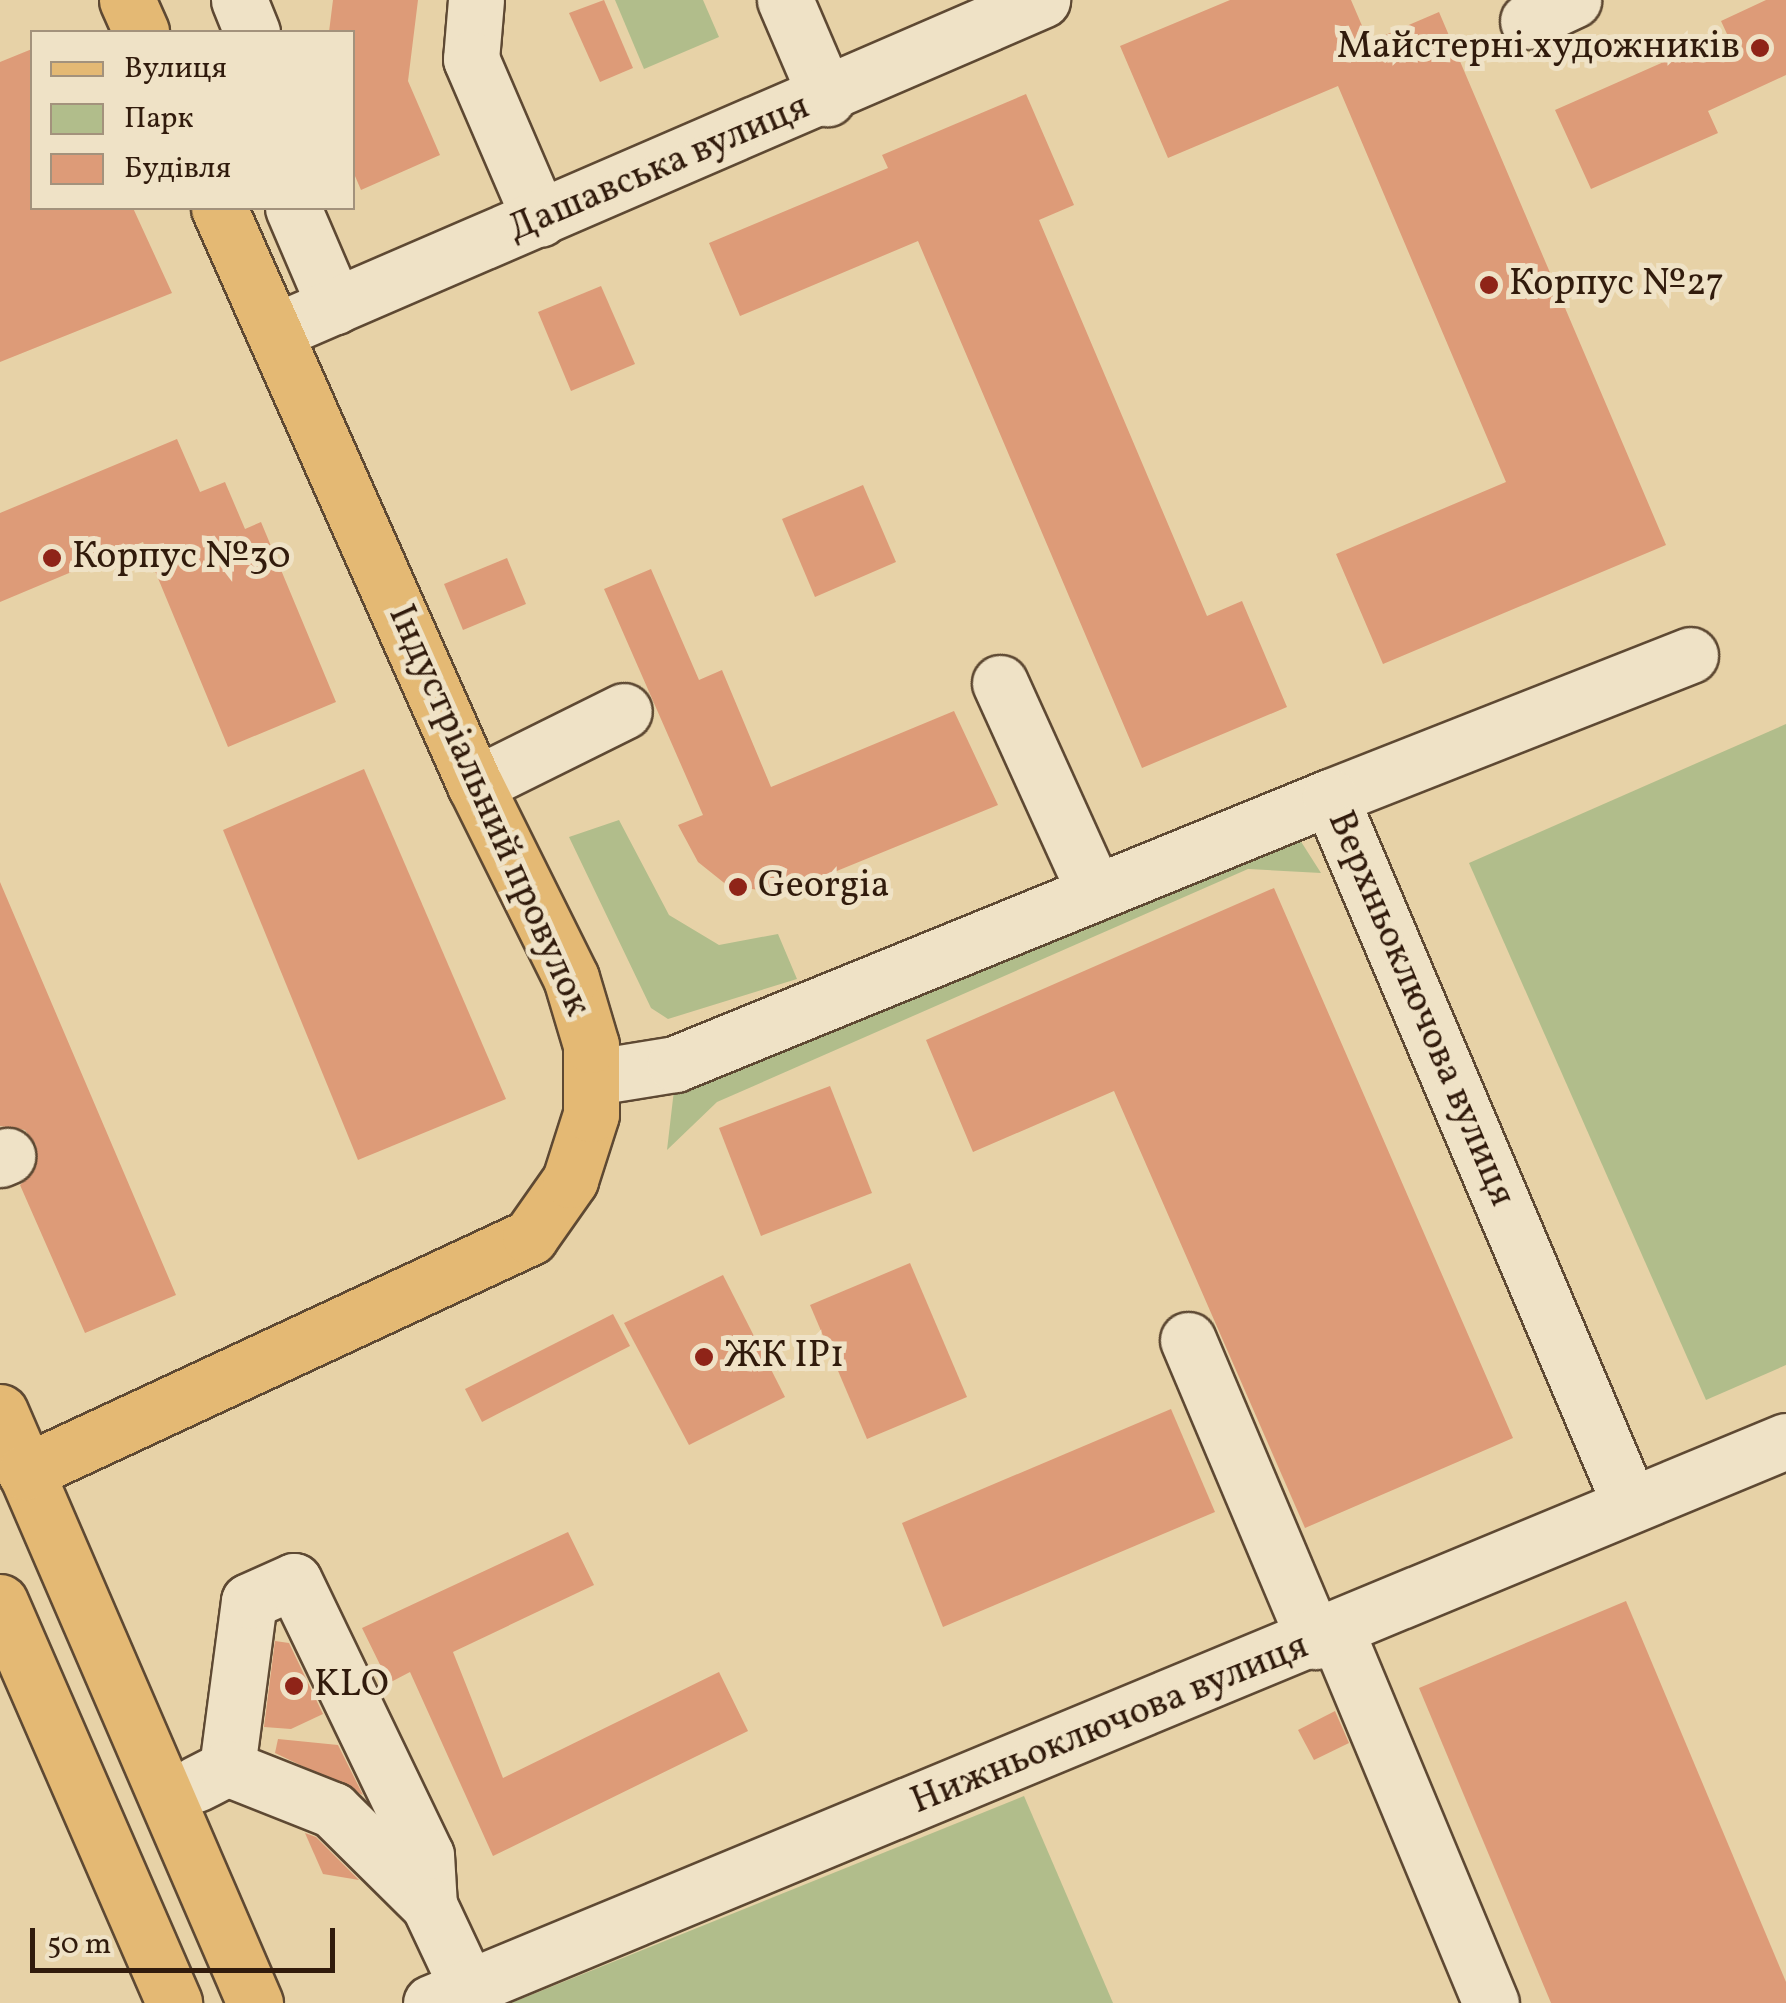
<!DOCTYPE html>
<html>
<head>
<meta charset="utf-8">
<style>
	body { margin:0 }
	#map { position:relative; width:1786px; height:2003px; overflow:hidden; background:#e7d2a7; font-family:Vollkorn,serif }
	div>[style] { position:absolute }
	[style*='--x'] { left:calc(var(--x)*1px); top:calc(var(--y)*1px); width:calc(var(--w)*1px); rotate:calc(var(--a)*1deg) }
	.green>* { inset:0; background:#b1bd8b }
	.building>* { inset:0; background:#dd9b78 }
	.roads { filter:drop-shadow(2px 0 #5e4933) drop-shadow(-2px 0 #5e4933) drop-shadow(0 2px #5e4933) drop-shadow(0 -2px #5e4933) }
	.minor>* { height:55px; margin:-27.5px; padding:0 27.5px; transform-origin:27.5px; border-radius:27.5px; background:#efe2c6 }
	.major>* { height:55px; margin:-27.5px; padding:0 27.5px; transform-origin:27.5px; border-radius:27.5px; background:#e4b974 }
	.dots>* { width:28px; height:28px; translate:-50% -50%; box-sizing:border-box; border:5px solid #efe2c6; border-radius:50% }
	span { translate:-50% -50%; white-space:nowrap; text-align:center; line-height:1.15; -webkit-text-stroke:10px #efe2c6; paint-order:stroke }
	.poi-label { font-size:38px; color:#311b0c }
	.right { translate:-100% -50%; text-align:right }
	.left { translate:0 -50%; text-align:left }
	.street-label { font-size:38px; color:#311b0c }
	.legend { position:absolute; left:30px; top:30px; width:325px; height:180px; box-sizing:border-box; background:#efe2c6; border:2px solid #a3927c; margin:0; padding:12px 18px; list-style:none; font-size:30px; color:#311b0c }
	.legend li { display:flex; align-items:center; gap:20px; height:50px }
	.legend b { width:50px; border:2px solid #a3927c }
	.scale { position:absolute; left:30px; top:1928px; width:305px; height:45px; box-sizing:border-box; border:5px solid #311b0c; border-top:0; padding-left:12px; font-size:30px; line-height:35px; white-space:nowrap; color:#311b0c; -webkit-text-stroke:8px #efe2c6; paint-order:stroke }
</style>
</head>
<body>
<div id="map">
	<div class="green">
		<div style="clip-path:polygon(615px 0,703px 0,719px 37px,644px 69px)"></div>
		<div style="clip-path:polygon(1786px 724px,1786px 1365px,1706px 1400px,1469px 863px)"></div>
		<div style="clip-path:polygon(619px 820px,669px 915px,719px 945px,778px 934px,797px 979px,668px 1019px,651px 1008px,569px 837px)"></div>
		<div style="clip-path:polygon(1293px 829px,1321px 873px,1248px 869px,717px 1102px,667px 1150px,674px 1090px)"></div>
		<div style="clip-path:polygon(1024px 1796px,1113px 2003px,511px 2003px)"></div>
	</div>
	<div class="building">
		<div style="clip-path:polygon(333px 0,418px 0,408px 81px,440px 155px,361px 190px,352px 169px,352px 32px,329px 32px)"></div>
		<div style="clip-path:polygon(604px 0,633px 68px,600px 82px,569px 13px)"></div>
		<div style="clip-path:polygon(1230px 0,1351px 0,1369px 42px,1439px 12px,1666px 545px,1383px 664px,1336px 554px,1506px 482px,1338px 86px,1168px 158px,1120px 46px)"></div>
		<div style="clip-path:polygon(1766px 0,1786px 0,1786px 75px,1708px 111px,1718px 133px,1591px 189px,1555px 110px,1727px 34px,1721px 21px)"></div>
		<div style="clip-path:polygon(32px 49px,32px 208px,133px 208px,172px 293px,0 362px,0 62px)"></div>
		<div style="clip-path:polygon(1026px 94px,1074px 205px,1039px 220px,1207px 616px,1242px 601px,1287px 707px,1142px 768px,918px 241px,740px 316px,709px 243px,888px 168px,882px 155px)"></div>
		<div style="clip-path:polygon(601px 286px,635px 364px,571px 391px,538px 312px)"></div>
		<div style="clip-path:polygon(177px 439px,200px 492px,225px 482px,245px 529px,261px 522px,336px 702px,228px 747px,143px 542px,0 602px,0 513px)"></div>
		<div style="clip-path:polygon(863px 485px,896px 562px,815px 597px,782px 519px)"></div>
		<div style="clip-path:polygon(507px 558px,526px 604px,463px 630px,444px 584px)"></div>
		<div style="clip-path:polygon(651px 569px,699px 680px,722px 670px,771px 787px,954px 711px,998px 805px,783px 893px,728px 886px,698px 862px,678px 825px,703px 815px,604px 589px)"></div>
		<div style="clip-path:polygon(364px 769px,506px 1099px,358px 1160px,223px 830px)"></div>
		<div style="clip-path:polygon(0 882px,176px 1295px,85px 1333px,20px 1185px,32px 1174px,36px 1145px,25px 1130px,0 1126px)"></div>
		<div style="clip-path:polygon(1274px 888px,1513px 1438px,1305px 1528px,1114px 1091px,973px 1152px,926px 1040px)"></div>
		<div style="clip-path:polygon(830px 1086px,872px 1193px,761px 1236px,719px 1128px)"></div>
		<div style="clip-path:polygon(910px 1263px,967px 1397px,867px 1439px,810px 1305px)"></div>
		<div style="clip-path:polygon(723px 1275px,785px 1397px,689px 1445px,624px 1323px)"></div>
		<div style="clip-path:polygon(613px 1314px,630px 1346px,482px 1422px,465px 1389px)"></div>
		<div style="clip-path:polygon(1171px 1409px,1215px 1512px,943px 1627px,902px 1523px)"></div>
		<div style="clip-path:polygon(568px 1532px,594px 1585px,453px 1652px,503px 1778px,719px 1672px,748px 1731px,493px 1856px,410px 1672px,389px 1683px,362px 1628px)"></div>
		<div style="clip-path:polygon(1626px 1601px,1786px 1982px,1786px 2003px,1551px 2003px,1419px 1688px)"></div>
		<div style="clip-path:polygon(275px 1641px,289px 1643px,323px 1714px,291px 1729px,264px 1727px)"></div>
		<div style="clip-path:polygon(1335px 1711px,1349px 1743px,1314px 1760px,1298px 1730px)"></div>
		<div style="clip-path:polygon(278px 1739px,338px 1745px,363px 1795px,275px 1753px)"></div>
		<div style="clip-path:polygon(305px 1833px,316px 1837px,359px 1880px,323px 1874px)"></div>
	</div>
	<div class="roads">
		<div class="minor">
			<div style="--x:239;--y:0;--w:35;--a:68"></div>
			<div style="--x:476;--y:0;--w:59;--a:94.8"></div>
			<div style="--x:471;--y:59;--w:174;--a:66.7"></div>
			<div style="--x:785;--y:0;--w:107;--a:66.8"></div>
			<div style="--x:1528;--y:21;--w:50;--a:-25"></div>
			<div style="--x:293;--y:208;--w:107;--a:66.8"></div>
			<div style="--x:274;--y:332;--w:837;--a:-23.38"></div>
			<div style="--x:1000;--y:683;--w:230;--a:65.6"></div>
			<div style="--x:475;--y:785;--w:166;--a:-26.4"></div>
			<div style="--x:1330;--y:797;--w:387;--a:-21.5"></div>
			<div style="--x:595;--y:1077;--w:81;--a:-9.2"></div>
			<div style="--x:675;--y:1064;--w:707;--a:-22.18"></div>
			<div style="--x:1330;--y:797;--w:768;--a:67.01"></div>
			<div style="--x:0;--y:1159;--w:8;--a:-23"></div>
			<div style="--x:1188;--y:1340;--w:327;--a:67.1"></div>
			<div style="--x:1336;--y:1631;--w:403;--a:67.4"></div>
			<div style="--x:227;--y:1768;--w:168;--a:-82.5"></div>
			<div style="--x:249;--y:1601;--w:49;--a:-24"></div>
			<div style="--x:294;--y:1581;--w:304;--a:64.3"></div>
			<div style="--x:426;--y:1855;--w:50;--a:86.6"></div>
			<div style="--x:196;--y:1784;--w:35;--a:-27"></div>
			<div style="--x:227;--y:1768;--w:114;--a:21.6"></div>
			<div style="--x:333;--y:1810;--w:135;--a:44.7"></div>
			<div style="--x:429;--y:1905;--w:92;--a:64.8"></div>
			<div style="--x:431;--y:2003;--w:1467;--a:-22.53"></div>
		</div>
		<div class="major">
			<div style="--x:127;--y:0;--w:35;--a:66"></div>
			<div style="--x:0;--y:1412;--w:644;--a:66.66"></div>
			<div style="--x:25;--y:1472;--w:557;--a:-24.95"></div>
			<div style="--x:530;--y:1237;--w:70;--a:-54.9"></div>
			<div style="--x:570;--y:1180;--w:69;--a:-72.3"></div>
			<div style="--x:591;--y:1114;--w:69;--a:-90"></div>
			<div style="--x:591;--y:1045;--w:70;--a:-106.6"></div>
			<div style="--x:571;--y:978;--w:216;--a:-116.4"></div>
			<div style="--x:475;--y:785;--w:631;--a:-113.93"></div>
			<div style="--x:0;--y:1602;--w:437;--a:66.5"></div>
		</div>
	</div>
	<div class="dots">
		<div style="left:1760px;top:48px;background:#8f2418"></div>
		<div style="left:1489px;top:285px;background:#8f2418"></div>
		<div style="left:52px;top:558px;background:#8f2418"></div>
		<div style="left:738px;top:887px;background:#8f2418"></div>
		<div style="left:704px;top:1357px;background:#8f2418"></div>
		<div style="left:294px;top:1686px;background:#8f2418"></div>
	</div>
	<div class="poi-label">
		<span class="right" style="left:1740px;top:48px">Майстерні художників</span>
		<span class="left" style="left:1509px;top:285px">Корпус №27</span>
		<span class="left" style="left:72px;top:558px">Корпус №30</span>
		<span class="left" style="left:758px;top:887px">Georgia</span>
		<span class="left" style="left:724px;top:1357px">ЖК IP1</span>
		<span class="left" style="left:314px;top:1686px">KLO</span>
	</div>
	<div class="street-label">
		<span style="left:659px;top:169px;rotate:-23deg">Дашавська вулиця</span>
		<span style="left:488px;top:811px;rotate:66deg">Індустріальний провулок</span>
		<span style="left:1420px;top:1009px;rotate:67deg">Верхньоключова вулиця</span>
		<span style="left:1110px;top:1725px;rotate:-22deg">Нижньоключова вулиця</span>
	</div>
	<ul class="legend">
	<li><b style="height:12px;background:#e4b974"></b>Вулиця</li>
	<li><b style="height:28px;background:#b1bd8b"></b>Парк</li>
	<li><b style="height:28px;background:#dd9b78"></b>Будівля</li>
	</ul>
	<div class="scale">50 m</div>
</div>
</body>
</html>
